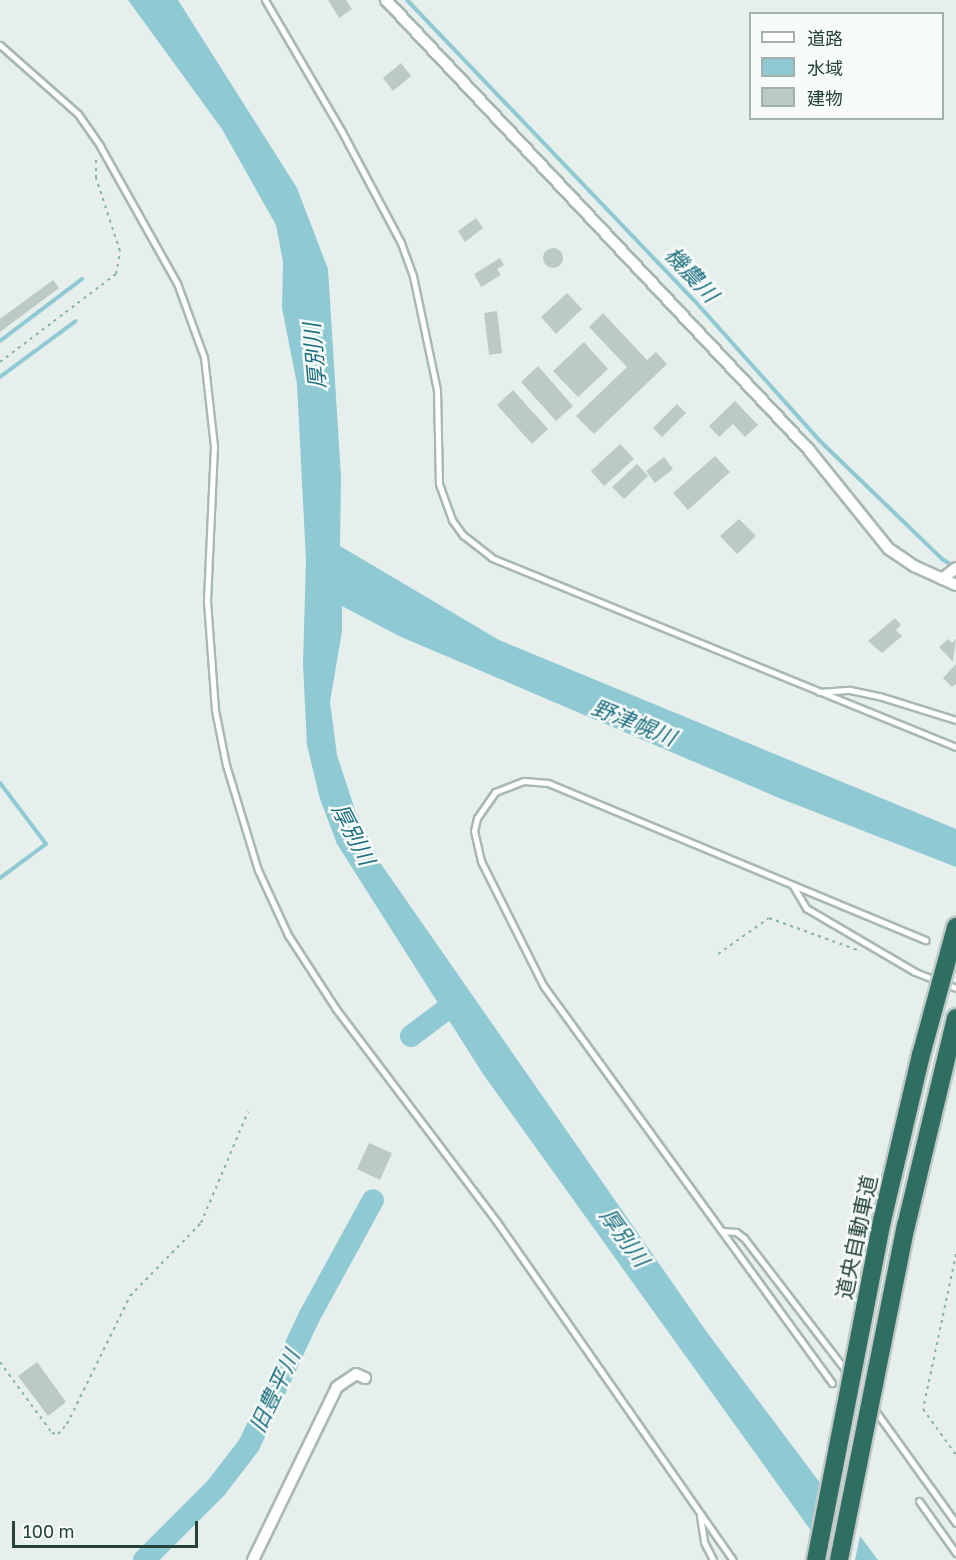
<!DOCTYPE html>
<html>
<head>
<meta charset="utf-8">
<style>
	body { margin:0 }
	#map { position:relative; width:956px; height:1560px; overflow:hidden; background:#e6efeb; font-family:"Golos Text","Noto Sans JP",sans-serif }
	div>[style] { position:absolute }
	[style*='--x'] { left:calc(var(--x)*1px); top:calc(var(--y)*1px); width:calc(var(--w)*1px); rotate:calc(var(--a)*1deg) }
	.water>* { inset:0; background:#8ec9d4 }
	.pier>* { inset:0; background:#e6efeb }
	.stream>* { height:4px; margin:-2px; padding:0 2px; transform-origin:2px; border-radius:2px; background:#8ec9d4 }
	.river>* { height:22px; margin:-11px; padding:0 11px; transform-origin:11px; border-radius:11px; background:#8ec9d4 }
	.building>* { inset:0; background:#bbcac4 }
	.round { border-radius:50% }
	.path>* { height:2px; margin-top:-1px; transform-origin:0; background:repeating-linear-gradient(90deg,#86b3a5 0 3px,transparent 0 7.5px) }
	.roads { filter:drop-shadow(2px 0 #a8b8b2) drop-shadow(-2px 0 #a8b8b2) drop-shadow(0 2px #a8b8b2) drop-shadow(0 -2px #a8b8b2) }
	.service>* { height:5px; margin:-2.5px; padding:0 2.5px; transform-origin:2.5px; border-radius:2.5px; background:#fff }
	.minor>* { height:10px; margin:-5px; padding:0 5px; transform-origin:5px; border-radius:5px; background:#fff }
	.bridges { filter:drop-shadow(2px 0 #c2cac8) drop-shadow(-2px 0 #c2cac8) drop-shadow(0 2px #c2cac8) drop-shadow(0 -2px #c2cac8) }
	.motorway-bridge>* { height:18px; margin:-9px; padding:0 9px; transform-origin:9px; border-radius:9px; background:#2f6f62 }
	span { translate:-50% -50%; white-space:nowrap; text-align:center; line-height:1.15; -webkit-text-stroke:5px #f7fbf9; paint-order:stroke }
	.street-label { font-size:21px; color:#24423a }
	.water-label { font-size:22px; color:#1c6f80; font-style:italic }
	.legend { position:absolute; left:749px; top:12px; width:195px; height:108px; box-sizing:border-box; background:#f7fbf9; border:2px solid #a3b1ad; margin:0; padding:8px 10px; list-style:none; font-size:18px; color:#24423a }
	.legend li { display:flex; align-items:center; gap:12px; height:30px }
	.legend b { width:30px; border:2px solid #a3b1ad }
	.scale { position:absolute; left:12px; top:1521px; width:186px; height:27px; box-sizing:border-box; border:3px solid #24423a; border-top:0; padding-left:8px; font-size:18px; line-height:21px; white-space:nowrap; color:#24423a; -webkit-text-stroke:4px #f7fbf9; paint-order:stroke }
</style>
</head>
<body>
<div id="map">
	<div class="water">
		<div style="clip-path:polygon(128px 0,178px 0,297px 188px,328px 269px,341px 477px,340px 546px,499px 640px,956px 829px,956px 867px,779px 798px,399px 636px,342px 606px,342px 631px,330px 702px,337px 755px,355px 810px,381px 864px,706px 1331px,878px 1560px,832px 1560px,483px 1074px,337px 844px,320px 799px,307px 745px,303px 664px,306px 560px,297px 384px,282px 308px,283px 262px,276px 225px,222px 129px)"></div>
	</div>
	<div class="pier">
		<div style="clip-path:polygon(820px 1478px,861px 1532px,855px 1560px,828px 1560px,810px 1534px)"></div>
	</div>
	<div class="stream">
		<div style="--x:407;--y:0;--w:414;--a:46.3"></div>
		<div style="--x:693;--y:299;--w:191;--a:48.2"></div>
		<div style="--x:820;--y:441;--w:170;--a:44"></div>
		<div style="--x:942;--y:559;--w:15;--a:32"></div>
		<div style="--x:0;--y:341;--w:103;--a:-37.1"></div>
		<div style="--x:0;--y:377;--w:94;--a:-36.4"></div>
		<div style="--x:0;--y:783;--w:76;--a:53"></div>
		<div style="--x:46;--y:844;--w:57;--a:143.5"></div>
	</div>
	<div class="river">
		<div style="--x:411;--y:1036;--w:55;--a:-36.9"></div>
		<div style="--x:144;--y:1560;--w:102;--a:-45"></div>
		<div style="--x:216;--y:1488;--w:54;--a:-52.5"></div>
		<div style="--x:249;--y:1445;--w:141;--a:-64.9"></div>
		<div style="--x:309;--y:1317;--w:133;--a:-61.3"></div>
	</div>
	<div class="building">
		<div style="clip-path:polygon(328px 0,346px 0,352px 9px,339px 18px)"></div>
		<div style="clip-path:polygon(401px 63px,411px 76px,393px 91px,383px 78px)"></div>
		<div style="clip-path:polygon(476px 218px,483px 228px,465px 242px,458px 231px)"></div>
		<div class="round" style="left:543px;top:248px;width:20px;height:20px"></div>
		<div style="clip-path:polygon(500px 258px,504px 265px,497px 269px,501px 275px,481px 287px,474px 274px)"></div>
		<div style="clip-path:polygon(53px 280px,59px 288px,0 332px,0 319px)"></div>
		<div style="clip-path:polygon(567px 293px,582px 309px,556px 334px,541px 317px)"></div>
		<div style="clip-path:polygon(497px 311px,502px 353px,489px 355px,484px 313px)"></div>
		<div style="clip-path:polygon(603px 313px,647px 360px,656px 352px,667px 364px,594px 434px,576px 416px,627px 367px,589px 327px)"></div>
		<div style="clip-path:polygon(584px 342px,608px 369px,578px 397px,553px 371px)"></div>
		<div style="clip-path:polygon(538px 366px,573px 406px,556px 421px,521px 382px)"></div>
		<div style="clip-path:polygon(513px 390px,548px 429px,532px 444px,497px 405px)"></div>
		<div style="clip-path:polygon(735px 401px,758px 425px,745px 437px,733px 424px,719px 437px,709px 426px)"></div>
		<div style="clip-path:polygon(677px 404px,686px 413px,662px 437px,653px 428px)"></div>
		<div style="clip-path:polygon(620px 444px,634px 459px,604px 486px,591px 471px)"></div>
		<div style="clip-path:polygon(715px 456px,730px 472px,688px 510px,673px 493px)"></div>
		<div style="clip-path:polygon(664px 457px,673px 469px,655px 483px,646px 471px)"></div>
		<div style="clip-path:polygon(637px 464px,648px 476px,624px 499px,612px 487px)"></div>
		<div style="clip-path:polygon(739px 519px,756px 536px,737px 554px,720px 536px)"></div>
		<div style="clip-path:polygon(895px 618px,901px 625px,896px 630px,902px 636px,882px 653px,868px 641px)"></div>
		<div style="clip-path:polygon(948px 639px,952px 643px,956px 639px,953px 662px,939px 647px)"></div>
		<div style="clip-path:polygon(956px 664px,956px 684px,952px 687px,943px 678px)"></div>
		<div style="clip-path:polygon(369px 1143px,392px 1153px,380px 1180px,357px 1169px)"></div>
		<div style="clip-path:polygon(37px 1362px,66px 1402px,48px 1416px,18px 1376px)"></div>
	</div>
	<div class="path">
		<div style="--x:0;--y:362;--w:146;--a:-37.2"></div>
		<div style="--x:116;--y:274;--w:23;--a:-80"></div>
		<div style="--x:120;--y:251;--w:77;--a:-108.2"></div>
		<div style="--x:96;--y:178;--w:21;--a:-90"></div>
		<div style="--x:718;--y:954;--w:62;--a:-35.2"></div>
		<div style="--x:769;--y:918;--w:97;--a:19.9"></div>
		<div style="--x:956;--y:1254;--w:158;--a:102"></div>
		<div style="--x:923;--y:1409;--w:57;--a:54.3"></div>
		<div style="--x:0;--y:1362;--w:88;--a:53.8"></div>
		<div style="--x:52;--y:1433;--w:6;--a:9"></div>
		<div style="--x:58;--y:1434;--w:13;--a:-48"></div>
		<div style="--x:67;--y:1424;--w:143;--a:-63.8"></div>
		<div style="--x:130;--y:1296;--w:102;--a:-45.8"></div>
		<div style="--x:201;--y:1223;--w:121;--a:-67.1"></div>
	</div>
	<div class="roads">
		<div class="service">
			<div style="--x:265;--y:0;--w:151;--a:59.7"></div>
			<div style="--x:341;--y:130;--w:128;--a:62"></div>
			<div style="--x:401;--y:243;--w:35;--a:70"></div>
			<div style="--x:413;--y:276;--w:116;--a:78.1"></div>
			<div style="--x:437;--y:390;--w:94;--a:88.8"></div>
			<div style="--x:439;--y:484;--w:38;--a:70"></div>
			<div style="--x:452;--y:520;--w:19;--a:54"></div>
			<div style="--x:463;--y:535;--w:37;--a:38"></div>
			<div style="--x:492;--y:558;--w:501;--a:22.16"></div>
			<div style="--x:0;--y:45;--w:104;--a:41.5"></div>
			<div style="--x:78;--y:114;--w:39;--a:55"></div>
			<div style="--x:100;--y:146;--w:157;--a:60.7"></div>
			<div style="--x:177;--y:283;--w:79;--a:70"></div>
			<div style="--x:204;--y:357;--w:90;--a:83.6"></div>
			<div style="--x:214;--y:446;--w:155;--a:92.6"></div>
			<div style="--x:207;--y:601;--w:109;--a:85.8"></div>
			<div style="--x:215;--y:710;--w:56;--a:78.7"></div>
			<div style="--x:226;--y:765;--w:110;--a:73.1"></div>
			<div style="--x:258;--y:870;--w:72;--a:65.2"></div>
			<div style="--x:288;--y:935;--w:88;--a:57"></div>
			<div style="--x:336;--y:1009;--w:267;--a:52.9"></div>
			<div style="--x:497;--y:1222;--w:412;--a:55.1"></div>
			<div style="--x:819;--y:692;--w:31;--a:-4"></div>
			<div style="--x:850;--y:690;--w:30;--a:12"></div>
			<div style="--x:879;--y:696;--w:81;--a:17.3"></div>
			<div style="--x:793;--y:886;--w:26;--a:59"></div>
			<div style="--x:806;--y:908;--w:126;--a:30.4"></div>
			<div style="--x:915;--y:972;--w:44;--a:21.3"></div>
			<div style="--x:722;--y:1231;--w:14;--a:4"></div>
			<div style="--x:736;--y:1232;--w:10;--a:37"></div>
			<div style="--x:744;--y:1238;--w:169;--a:52.5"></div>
			<div style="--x:832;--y:1383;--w:490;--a:-126"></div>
			<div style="--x:544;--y:987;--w:141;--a:-116.6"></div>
			<div style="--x:481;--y:861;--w:31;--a:-103"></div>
			<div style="--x:474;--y:831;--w:13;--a:-77"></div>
			<div style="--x:477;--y:818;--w:32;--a:-55"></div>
			<div style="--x:495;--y:792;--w:31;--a:-21"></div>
			<div style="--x:524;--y:781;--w:24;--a:5"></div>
			<div style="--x:548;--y:783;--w:409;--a:22.6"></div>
			<div style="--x:874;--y:1409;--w:140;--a:54.3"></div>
			<div style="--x:919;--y:1501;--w:64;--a:54.6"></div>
			<div style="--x:700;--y:1516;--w:26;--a:81"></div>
			<div style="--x:704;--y:1542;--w:20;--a:63"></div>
		</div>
		<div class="minor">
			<div style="--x:386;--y:0;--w:618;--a:46.77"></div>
			<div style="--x:809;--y:450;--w:127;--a:51.1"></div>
			<div style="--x:889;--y:549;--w:30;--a:34"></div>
			<div style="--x:914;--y:566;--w:46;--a:24.3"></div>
			<div style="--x:942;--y:579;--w:18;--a:-38"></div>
			<div style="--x:253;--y:1560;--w:192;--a:-64.1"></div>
			<div style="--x:337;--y:1387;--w:23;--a:-34"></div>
			<div style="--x:356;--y:1374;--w:10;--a:24"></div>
		</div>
	</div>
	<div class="bridges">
		<div class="motorway-bridge">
			<div style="--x:816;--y:1560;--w:345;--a:-79"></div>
			<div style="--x:882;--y:1221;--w:171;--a:-76.8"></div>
			<div style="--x:921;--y:1055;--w:133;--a:-74.7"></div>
			<div style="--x:839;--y:1560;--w:341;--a:-78.7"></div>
			<div style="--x:906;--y:1226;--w:214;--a:-76.5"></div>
		</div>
	</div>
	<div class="street-label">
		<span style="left:856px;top:1237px;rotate:-78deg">道央自動車道</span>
	</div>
	<div class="water-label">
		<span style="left:692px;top:274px;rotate:47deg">機農川</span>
		<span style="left:314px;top:356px;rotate:-95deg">厚別川</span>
		<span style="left:634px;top:722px;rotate:22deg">野津幌川</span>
		<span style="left:354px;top:834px;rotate:63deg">厚別川</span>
		<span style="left:625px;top:1237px;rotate:54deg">厚別川</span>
		<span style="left:274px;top:1391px;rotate:-65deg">旧豊平川</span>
	</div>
	<ul class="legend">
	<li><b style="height:8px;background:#fff"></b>道路</li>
	<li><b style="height:16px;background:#8ec9d4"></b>水域</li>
	<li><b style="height:16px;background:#bbcac4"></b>建物</li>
	</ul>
	<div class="scale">100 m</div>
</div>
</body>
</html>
